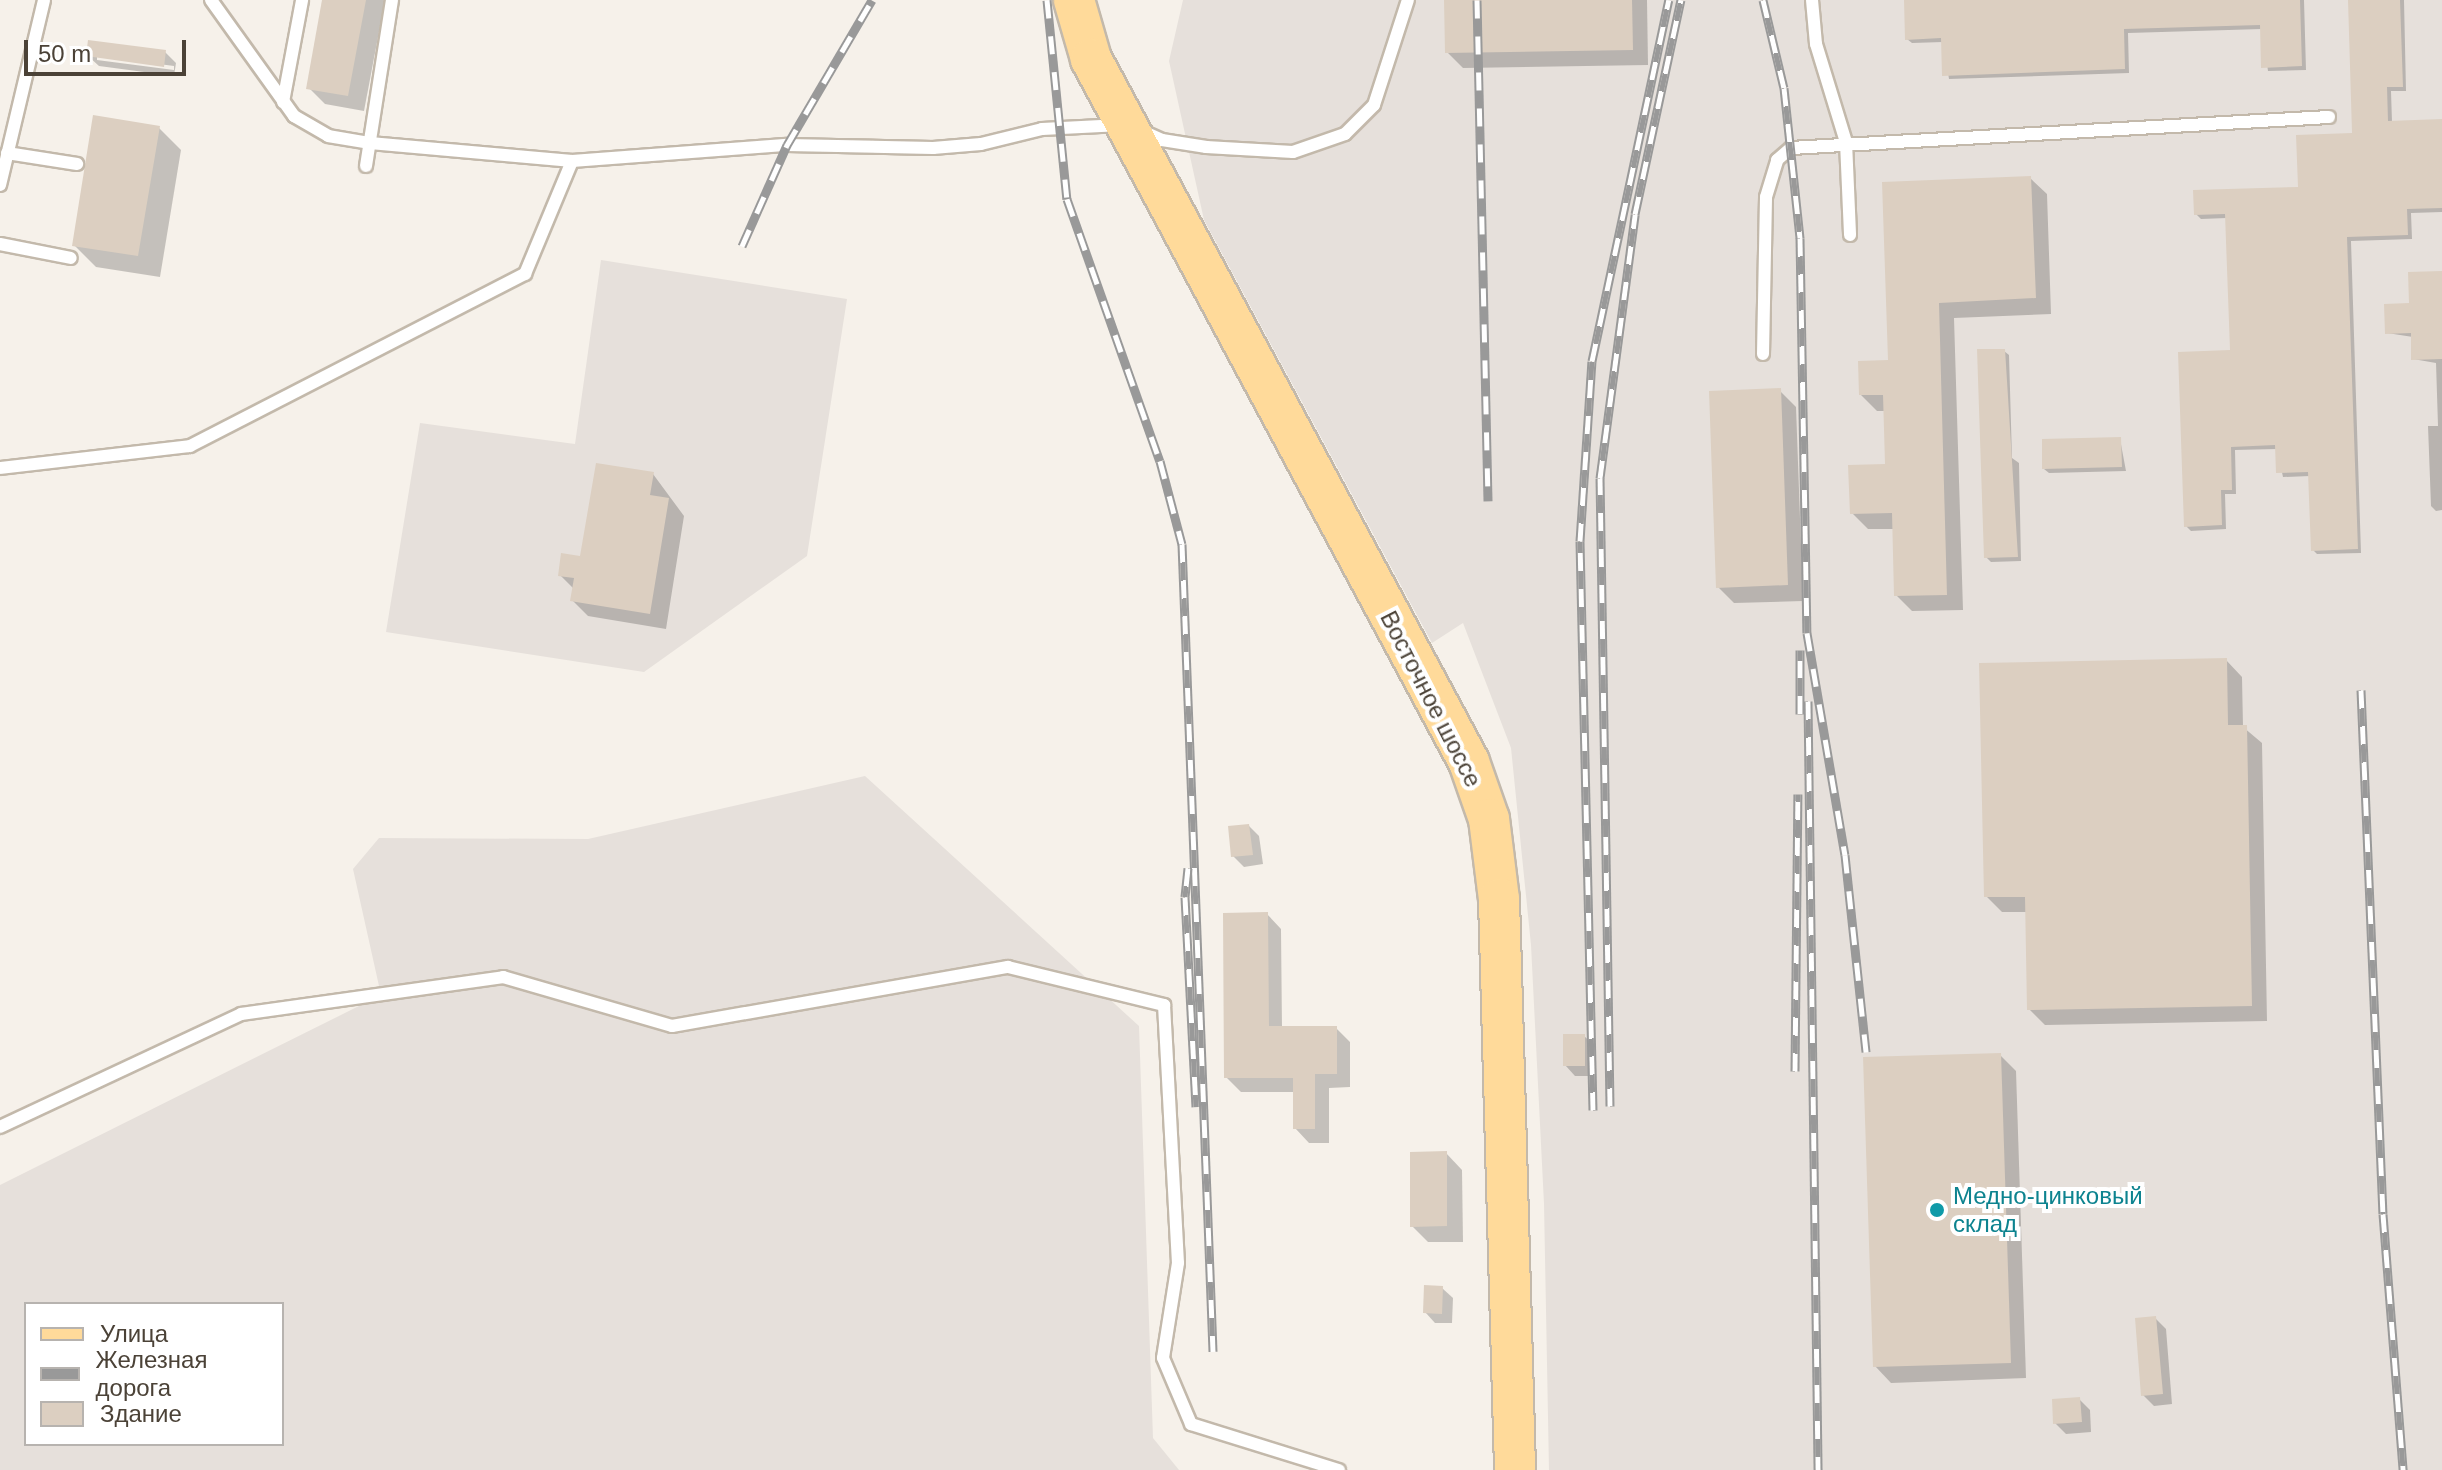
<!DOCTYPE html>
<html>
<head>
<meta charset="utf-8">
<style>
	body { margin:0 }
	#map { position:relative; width:2442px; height:1470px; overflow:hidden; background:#f6f1ea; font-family:Arial,sans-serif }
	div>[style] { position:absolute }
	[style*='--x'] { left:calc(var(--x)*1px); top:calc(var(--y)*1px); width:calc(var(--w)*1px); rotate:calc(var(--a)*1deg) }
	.industrial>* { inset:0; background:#e6e0db }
	.shadow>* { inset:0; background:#0003 }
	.building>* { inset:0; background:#dccfc1 }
	.roads { filter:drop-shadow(2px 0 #c3b9ab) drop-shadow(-2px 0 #c3b9ab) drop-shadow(0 2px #c3b9ab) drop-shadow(0 -2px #c3b9ab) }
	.lane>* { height:12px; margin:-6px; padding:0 6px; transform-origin:6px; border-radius:6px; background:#fff }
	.primary>* { height:40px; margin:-20px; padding:0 20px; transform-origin:20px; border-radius:20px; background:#ffda9a }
	.rail>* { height:9px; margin-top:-4.5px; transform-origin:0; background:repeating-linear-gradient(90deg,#fff 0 18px,#999 0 36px); box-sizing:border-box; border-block:2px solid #999 }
	.dots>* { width:22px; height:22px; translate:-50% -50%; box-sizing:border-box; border:4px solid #fff; border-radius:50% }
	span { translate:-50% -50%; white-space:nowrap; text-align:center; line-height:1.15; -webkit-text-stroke:8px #fff; paint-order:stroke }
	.street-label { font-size:24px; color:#4b4237 }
	.culture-label { font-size:24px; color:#0d838f }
	.left { translate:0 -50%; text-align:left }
	.legend { position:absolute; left:24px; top:1302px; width:260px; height:144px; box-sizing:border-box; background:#fff; border:2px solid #b7b3af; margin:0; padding:10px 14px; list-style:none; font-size:24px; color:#4b4237 }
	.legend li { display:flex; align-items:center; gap:16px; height:40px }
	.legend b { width:40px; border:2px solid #b7b3af }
	.scale { position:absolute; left:24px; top:40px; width:162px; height:36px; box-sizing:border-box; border:4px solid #4b4237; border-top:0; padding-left:10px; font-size:24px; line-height:28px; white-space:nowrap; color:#4b4237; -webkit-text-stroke:6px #fff; paint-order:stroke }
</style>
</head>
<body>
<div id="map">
	<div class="industrial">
		<div style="clip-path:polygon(1183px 0,2442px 0,2442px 1470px,1549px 1470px,1544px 1204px,1531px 945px,1511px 748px,1463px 623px,1432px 643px,1204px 220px,1169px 61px)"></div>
		<div style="clip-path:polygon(601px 260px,847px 299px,807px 556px,644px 672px,386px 632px,420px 423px,575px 444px)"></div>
		<div style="clip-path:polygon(evenodd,865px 776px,1139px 1026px,1153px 1438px,1179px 1470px,0 1470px,0 1185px,381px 995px,353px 869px,379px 838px,588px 839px,865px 776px,26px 1304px,282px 1304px,282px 1444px,26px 1444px,26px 1304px)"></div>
	</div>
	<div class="shadow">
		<div style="clip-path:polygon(326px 0,385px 0,364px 111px,325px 104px,309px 88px)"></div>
		<div style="clip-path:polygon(1446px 0,1647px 0,1648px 65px,1463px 68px,1447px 52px)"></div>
		<div style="clip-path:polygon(1906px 0,2304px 0,2306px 70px,2268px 71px,2262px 29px,2128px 33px,2129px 73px,1949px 79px,1943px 42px,1912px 43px,1907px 39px)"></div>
		<div style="clip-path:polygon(2350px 0,2404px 0,2406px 91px,2391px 91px,2392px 122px,2442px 121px,2442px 212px,2411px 213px,2412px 239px,2351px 241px,2361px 553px,2317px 554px,2313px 550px,2310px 476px,2283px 477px,2277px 449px,2235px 450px,2236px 494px,2225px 494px,2226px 529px,2191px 531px,2186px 526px,2232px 352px,2227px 218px,2201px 219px,2196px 214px,2300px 189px,2354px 135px)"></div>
		<div style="clip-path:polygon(evenodd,165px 52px,176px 63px,174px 76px,99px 66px,88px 56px,165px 52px,97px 56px,174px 66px,174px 70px,97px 60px,97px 56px)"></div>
		<div style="clip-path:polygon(159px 128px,181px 150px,160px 277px,96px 267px,74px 245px)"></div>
		<div style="clip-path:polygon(2030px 178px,2047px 194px,2051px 314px,1954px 318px,1963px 610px,1912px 611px,1896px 595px,1894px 529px,1868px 529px,1852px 513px,1887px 466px,1886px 411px,1877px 411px,1861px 395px)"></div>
		<div style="clip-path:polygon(2442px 273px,2442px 510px,2436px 511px,2431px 506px,2428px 426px,2438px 426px,2436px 363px,2413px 359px,2413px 337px,2387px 333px)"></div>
		<div style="clip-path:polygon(2004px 351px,2009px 355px,2012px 458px,2019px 463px,2021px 561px,1991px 562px,1986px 557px)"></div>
		<div style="clip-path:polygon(1780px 391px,1796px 407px,1803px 601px,1734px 603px,1718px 587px)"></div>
		<div style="clip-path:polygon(2120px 439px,2126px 471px,2049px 473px,2044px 469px)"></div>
		<div style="clip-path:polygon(653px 474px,684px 516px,666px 629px,588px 616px,572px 600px,574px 589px,560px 575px,582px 558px)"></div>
		<div style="clip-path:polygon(2226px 660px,2242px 677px,2243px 727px,2262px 743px,2267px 1021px,2045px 1025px,2029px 1009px,2028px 912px,2002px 912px,1986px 896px)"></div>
		<div style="clip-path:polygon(1249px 826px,1259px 836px,1263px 864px,1244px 867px,1233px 856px)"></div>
		<div style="clip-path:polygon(1267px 914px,1281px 929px,1282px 1028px,1336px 1028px,1350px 1042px,1350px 1087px,1329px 1088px,1329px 1143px,1309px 1143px,1295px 1128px,1295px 1092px,1241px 1092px,1226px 1077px)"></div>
		<div style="clip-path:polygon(1584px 1036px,1595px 1046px,1594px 1076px,1575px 1076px,1565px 1065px)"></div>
		<div style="clip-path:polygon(2000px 1055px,2016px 1071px,2026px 1378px,1891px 1383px,1875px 1366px)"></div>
		<div style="clip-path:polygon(1446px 1153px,1462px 1170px,1463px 1242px,1428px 1242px,1412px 1226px)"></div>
		<div style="clip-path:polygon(1442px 1288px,1453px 1298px,1452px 1323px,1435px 1323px,1425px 1312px)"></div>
		<div style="clip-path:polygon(2156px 1319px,2166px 1329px,2172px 1404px,2154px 1406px,2143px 1395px)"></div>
		<div style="clip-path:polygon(2079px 1399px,2090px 1410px,2091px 1432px,2066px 1434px,2055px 1423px)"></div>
	</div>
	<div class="building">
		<div style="clip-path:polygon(322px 0,366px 0,348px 96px,306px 89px)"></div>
		<div style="clip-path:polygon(1444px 0,1632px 0,1633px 50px,1445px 53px)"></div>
		<div style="clip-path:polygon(1904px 0,2300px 0,2302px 66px,2261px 68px,2260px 25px,2124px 29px,2125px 69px,1942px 76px,1941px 38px,1905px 40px)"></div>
		<div style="clip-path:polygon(2348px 0,2400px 0,2403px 87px,2387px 87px,2388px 121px,2442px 119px,2442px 208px,2407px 209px,2408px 235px,2347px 237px,2358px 549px,2311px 551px,2308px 472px,2276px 473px,2275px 445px,2231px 447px,2232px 490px,2221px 490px,2222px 525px,2184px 527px,2178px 352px,2230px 350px,2225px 214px,2194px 215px,2193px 190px,2298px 187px,2296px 135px,2352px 133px)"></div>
		<div style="clip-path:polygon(88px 40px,166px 50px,164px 67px,86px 56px)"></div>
		<div style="clip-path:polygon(93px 115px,160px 126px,138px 256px,72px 246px)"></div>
		<div style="clip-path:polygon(2031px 176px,2036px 298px,1939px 303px,1947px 595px,1894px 596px,1892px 513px,1850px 514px,1848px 465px,1885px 464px,1883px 395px,1859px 395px,1858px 361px,1888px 360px,1882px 182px)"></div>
		<div style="clip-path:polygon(2442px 271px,2442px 359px,2411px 360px,2411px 333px,2385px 334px,2384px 304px,2409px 303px,2408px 272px)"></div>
		<div style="clip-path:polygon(1977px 349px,2005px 349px,2018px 557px,1984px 558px)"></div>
		<div style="clip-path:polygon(1781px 388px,1788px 585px,1716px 588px,1709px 391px)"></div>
		<div style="clip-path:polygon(2121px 437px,2122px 467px,2042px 469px,2042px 439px)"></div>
		<div style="clip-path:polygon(596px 463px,654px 472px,650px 495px,669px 498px,650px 614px,570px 601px,574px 578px,558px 576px,561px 553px,580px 556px)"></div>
		<div style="clip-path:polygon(2227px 658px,2228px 725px,2247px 725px,2252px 1006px,2027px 1010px,2025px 897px,1984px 897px,1979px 663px)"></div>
		<div style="clip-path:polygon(1249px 824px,1253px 855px,1231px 857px,1228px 826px)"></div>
		<div style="clip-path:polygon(1268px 912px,1269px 1026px,1337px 1026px,1337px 1074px,1315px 1074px,1315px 1129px,1293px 1129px,1293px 1078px,1224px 1078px,1223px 913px)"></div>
		<div style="clip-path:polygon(1563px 1034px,1585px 1034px,1585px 1066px,1563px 1066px)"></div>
		<div style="clip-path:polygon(2001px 1053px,2011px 1363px,1873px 1367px,1863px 1057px)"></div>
		<div style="clip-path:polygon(1447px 1151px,1447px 1226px,1410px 1227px,1410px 1152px)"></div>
		<div style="clip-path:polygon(1424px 1285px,1443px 1286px,1442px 1314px,1423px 1313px)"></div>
		<div style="clip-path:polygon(2156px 1316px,2163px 1394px,2141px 1396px,2135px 1318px)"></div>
		<div style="clip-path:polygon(2080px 1397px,2082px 1422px,2053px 1424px,2052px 1399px)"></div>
	</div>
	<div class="roads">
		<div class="lane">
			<div style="--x:211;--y:0;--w:143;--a:54.4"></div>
			<div style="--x:294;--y:116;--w:39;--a:30"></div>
			<div style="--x:328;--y:136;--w:43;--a:9.5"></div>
			<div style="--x:370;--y:143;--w:203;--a:5.1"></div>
			<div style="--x:572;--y:161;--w:216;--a:-4.3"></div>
			<div style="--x:787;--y:145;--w:146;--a:1.2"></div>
			<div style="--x:933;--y:148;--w:48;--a:-4.8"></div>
			<div style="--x:981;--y:144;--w:63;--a:-13.8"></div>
			<div style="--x:1042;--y:129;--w:79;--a:-2.9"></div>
			<div style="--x:1812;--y:0;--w:44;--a:84.8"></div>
			<div style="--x:1816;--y:44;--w:102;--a:73"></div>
			<div style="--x:1846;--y:142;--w:93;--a:87.5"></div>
			<div style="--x:283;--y:102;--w:104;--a:-79.4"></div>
			<div style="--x:1142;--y:131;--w:22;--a:24"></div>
			<div style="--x:1162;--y:140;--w:45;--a:9"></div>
			<div style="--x:1206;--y:147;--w:87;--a:3.3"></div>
			<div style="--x:1293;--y:152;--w:55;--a:-19.1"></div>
			<div style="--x:1345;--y:134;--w:41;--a:-45"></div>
			<div style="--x:1374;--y:105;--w:110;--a:-72.1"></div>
			<div style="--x:7;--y:153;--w:71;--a:8.9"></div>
			<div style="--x:366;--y:166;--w:168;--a:-81.1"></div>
			<div style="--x:0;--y:185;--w:190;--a:-76.6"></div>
			<div style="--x:0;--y:244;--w:72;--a:11.2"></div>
			<div style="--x:1763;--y:354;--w:157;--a:-88.9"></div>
			<div style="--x:1766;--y:197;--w:39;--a:-73"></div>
			<div style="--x:1777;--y:160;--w:18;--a:-41"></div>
			<div style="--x:1791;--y:148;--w:539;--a:-3.3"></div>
			<div style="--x:0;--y:468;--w:191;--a:-6.6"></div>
			<div style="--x:190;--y:446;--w:377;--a:-27.2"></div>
			<div style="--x:525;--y:274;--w:122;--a:-67.4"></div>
			<div style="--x:0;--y:1127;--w:266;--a:-25.1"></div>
			<div style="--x:241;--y:1014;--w:265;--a:-8"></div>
			<div style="--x:503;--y:977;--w:176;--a:16.2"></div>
			<div style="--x:672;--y:1026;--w:341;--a:-10"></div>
			<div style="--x:1008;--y:967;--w:161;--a:13.7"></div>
			<div style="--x:1164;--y:1005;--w:258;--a:86.9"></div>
			<div style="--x:1178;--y:1263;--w:96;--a:99"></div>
			<div style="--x:1163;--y:1358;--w:72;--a:67"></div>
			<div style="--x:1191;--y:1424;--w:155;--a:17.3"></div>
		</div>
		<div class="primary">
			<div style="--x:1074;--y:0;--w:61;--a:73.9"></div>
			<div style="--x:1091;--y:59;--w:798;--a:61.73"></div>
			<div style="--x:1469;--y:762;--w:60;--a:70.7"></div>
			<div style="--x:1489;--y:819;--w:81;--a:82.9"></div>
			<div style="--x:1499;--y:899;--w:571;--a:88.39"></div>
		</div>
	</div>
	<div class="rail">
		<div style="--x:1047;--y:0;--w:200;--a:84.3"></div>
		<div style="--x:1067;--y:199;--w:278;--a:70.5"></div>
		<div style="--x:1160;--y:461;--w:86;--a:75.2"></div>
		<div style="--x:1182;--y:544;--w:808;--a:87.8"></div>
		<div style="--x:1477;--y:0;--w:501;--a:88.74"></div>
		<div style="--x:1763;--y:0;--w:90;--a:76.6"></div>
		<div style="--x:1784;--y:88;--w:151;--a:83.9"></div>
		<div style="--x:1800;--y:238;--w:395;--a:89"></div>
		<div style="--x:1807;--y:633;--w:225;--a:80.3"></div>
		<div style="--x:1845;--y:855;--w:198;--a:83.9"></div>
		<div style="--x:742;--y:246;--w:111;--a:-66"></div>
		<div style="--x:787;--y:145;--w:168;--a:-59.6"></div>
		<div style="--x:2361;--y:690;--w:524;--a:87.6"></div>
		<div style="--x:2383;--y:1214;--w:257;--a:85.5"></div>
		<div style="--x:1808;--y:701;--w:769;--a:89.25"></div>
		<div style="--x:1800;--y:714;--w:64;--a:-90"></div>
		<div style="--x:1188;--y:868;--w:29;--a:96"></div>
		<div style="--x:1185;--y:897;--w:210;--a:87"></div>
		<div style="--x:1795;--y:1071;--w:277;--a:-89.4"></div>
		<div style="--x:1610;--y:1106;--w:628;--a:-90.91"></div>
		<div style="--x:1600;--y:478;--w:266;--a:-82.4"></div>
		<div style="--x:1635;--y:214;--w:219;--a:-77.9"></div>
		<div style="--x:1593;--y:1110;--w:569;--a:-91.31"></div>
		<div style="--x:1580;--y:541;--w:180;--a:-86.2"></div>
		<div style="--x:1592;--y:361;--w:369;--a:-78"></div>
	</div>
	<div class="dots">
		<div style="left:1937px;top:1210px;background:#0f9aa8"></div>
	</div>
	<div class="street-label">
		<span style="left:1431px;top:699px;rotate:63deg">Восточное шоссе</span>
	</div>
	<div class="culture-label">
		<span class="left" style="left:1953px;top:1210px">Медно-цинковый<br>склад</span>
	</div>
	<ul class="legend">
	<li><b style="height:10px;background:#ffda9a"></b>Улица</li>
	<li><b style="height:10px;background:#999"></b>Железная дорога</li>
	<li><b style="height:22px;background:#dccfc1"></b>Здание</li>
	</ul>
	<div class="scale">50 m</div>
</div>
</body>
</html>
